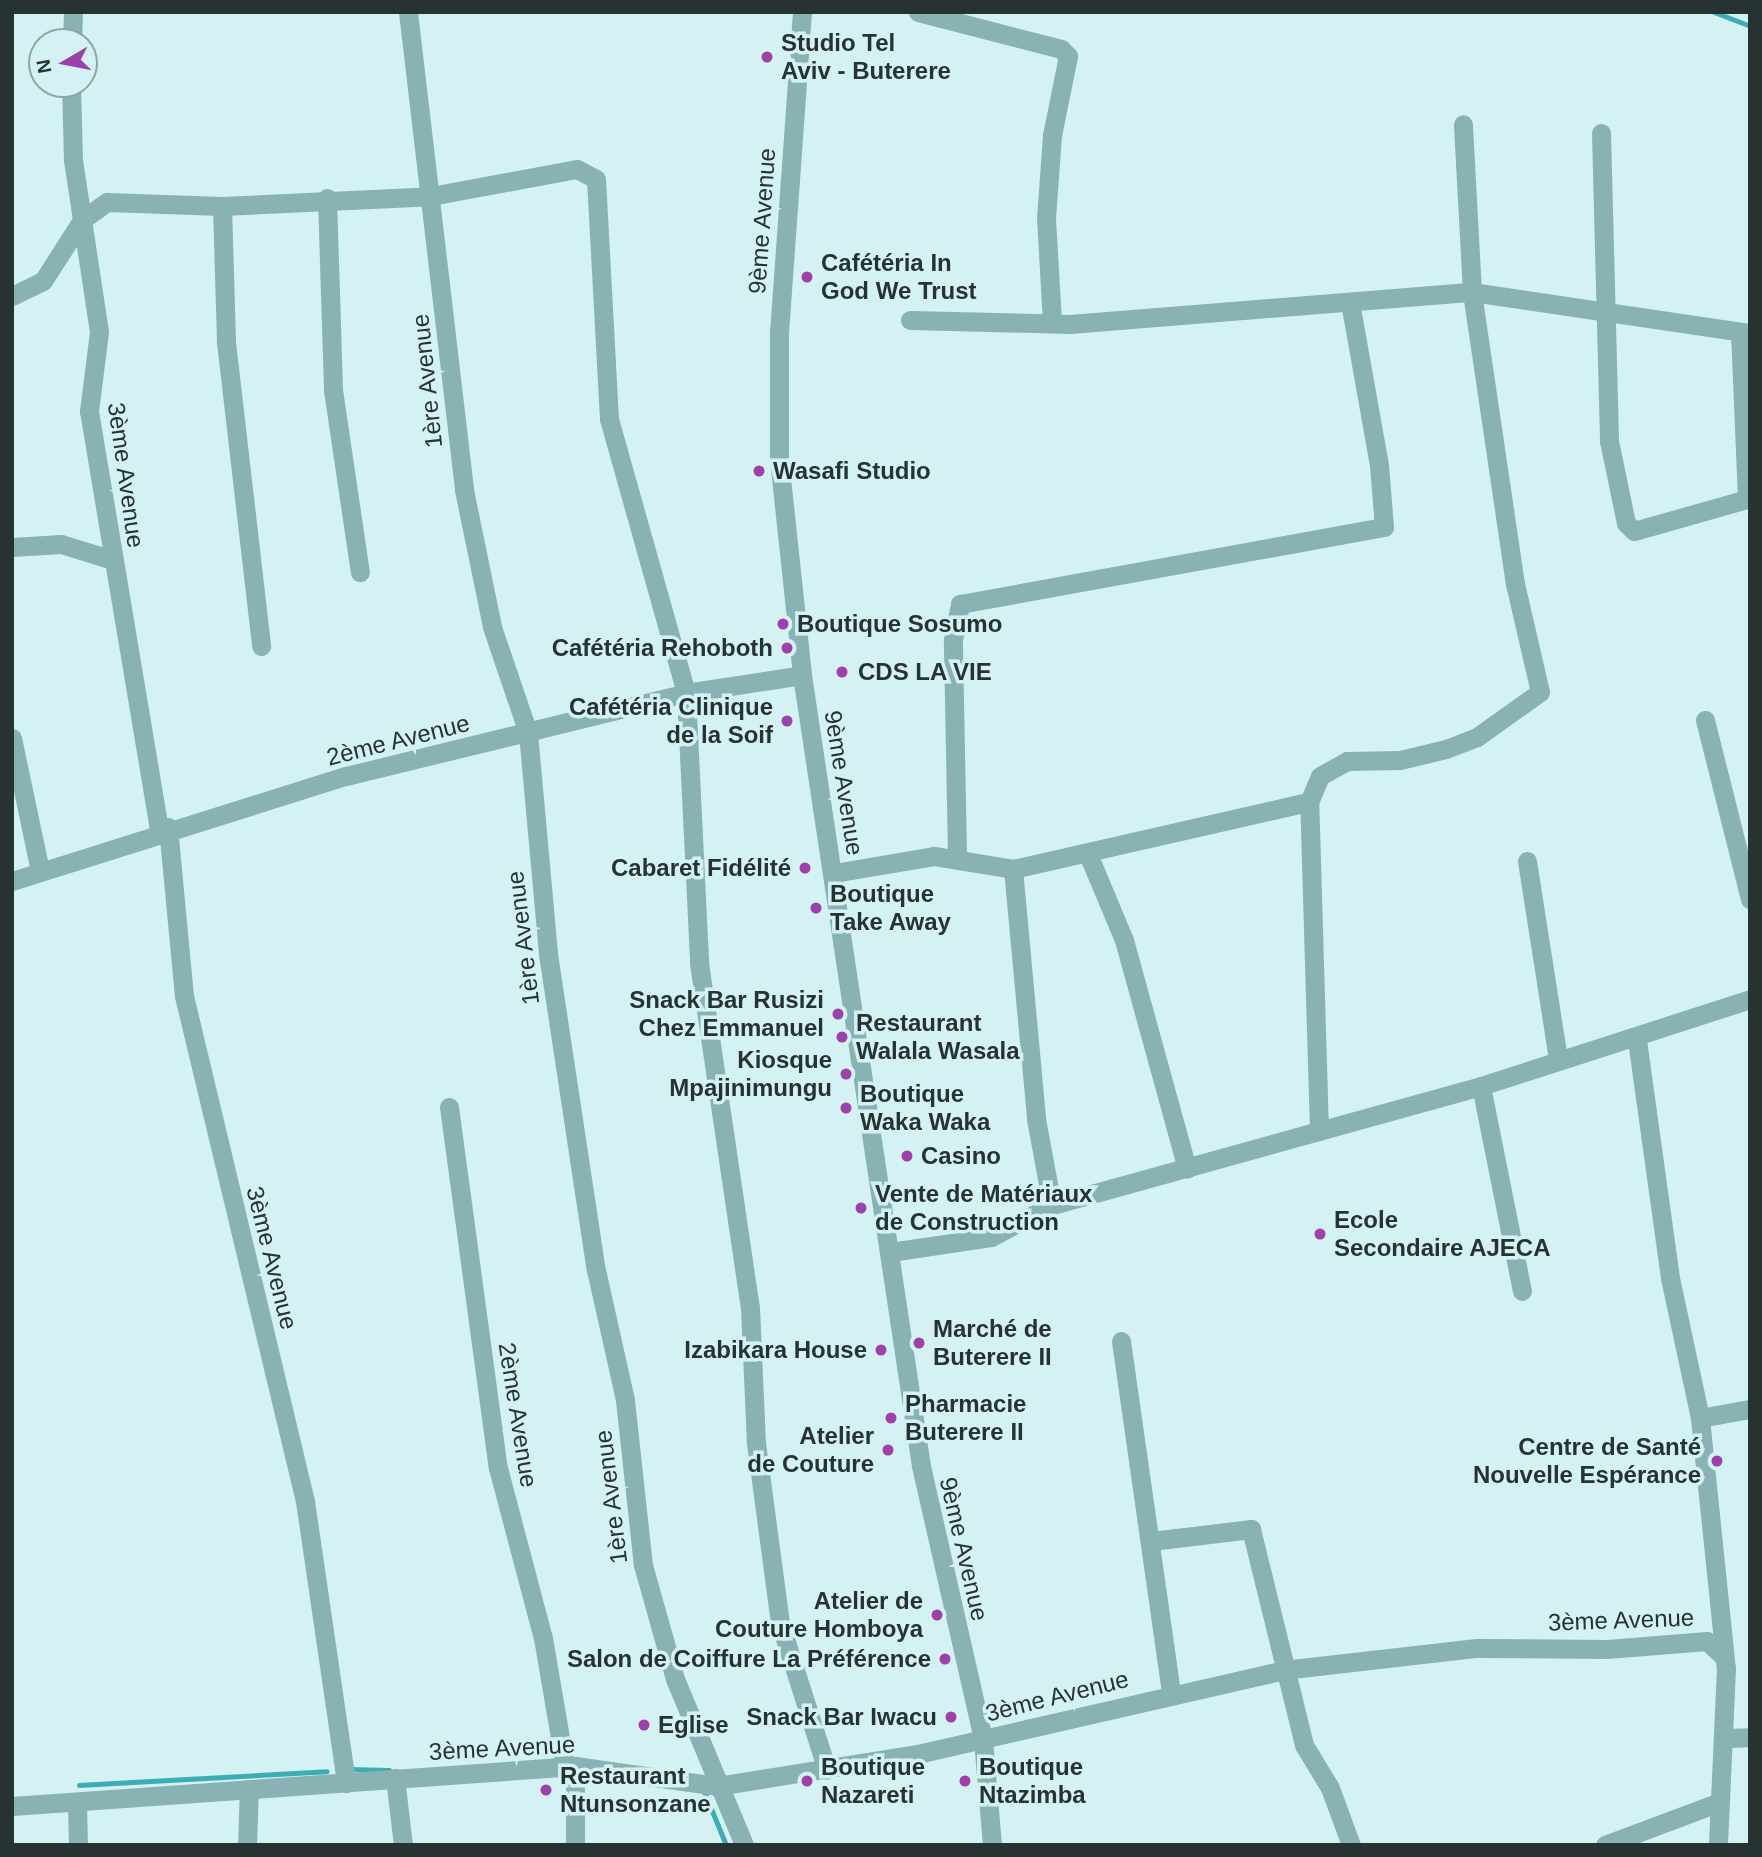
<!DOCTYPE html>
<html>
<head>
<meta charset="utf-8">
<style>
	body { margin:0 }
	#map { position:relative; width:1762px; height:1857px; overflow:hidden; background:#d4f2f4; font-family:Helvetica,sans-serif }
	div>[style] { position:absolute }
	[style*='--x'] { left:calc(var(--x)*1px); top:calc(var(--y)*1px); width:calc(var(--w)*1px); rotate:calc(var(--a)*1deg) }
	.stream>* { height:5px; margin:-2.5px; padding:0 2.5px; transform-origin:2.5px; border-radius:2.5px; background:#3dadb3 }
	.minor>* { height:19px; margin:-9.5px; padding:0 9.5px; transform-origin:9.5px; border-radius:9.5px; background:#88b2b4 }
	.dots>* { width:19px; height:19px; translate:-50% -50%; box-sizing:border-box; border:4px solid #d4f2f4; border-radius:50% }
	span { translate:-50% -50%; white-space:nowrap; text-align:center; line-height:1.15; -webkit-text-stroke:7px #d4f2f4; paint-order:stroke }
	.poi-label { font-size:24px; color:#273233; font-weight:700 }
	.left { translate:0 -50%; text-align:left }
	.right { translate:-100% -50%; text-align:right }
	.street-label { font-size:24px; color:#273233 }
	.frame { position:absolute; inset:0; border:14px solid #273233; pointer-events:none }
	.north { position:absolute; left:28px; top:28px; width:70px; height:70px; box-sizing:border-box; background:#d4f2f4; border:2px solid #8fa5a7; border-radius:50%; rotate:260deg; font-size:19px; font-weight:700; line-height:28px; text-align:center; color:#273233 }
	.north::after { content:''; display:block; margin:auto; width:24px; height:32px; background:#9c40aa; clip-path:polygon(50% 0,100% 100%,50% 72%,0 100%) }
</style>
</head>
<body>
<div id="map">
	<div class="stream">
		<div style="--x:1714;--y:12;--w:39;--a:21"></div>
		<div style="--x:347;--y:1769;--w:42;--a:1.4"></div>
		<div style="--x:79;--y:1785;--w:248;--a:-3.2"></div>
		<div style="--x:703;--y:1789;--w:61;--a:67.7"></div>
	</div>
	<div class="minor">
		<div style="--x:408;--y:12;--w:481;--a:83.3"></div>
		<div style="--x:464;--y:490;--w:140;--a:78.4"></div>
		<div style="--x:492;--y:627;--w:112;--a:71.2"></div>
		<div style="--x:528;--y:733;--w:222;--a:84.8"></div>
		<div style="--x:548;--y:954;--w:320;--a:81.4"></div>
		<div style="--x:596;--y:1270;--w:133;--a:77.4"></div>
		<div style="--x:625;--y:1400;--w:166;--a:83.8"></div>
		<div style="--x:643;--y:1565;--w:118;--a:74.3"></div>
		<div style="--x:675;--y:1679;--w:180;--a:67.4"></div>
		<div style="--x:802;--y:12;--w:320;--a:94.1"></div>
		<div style="--x:779;--y:331;--w:128;--a:90"></div>
		<div style="--x:779;--y:459;--w:217;--a:83.9"></div>
		<div style="--x:802;--y:675;--w:800;--a:81.44"></div>
		<div style="--x:921;--y:1466;--w:281;--a:77.2"></div>
		<div style="--x:983;--y:1740;--w:105;--a:85.1"></div>
		<div style="--x:918;--y:12;--w:148;--a:14.5"></div>
		<div style="--x:1061;--y:49;--w:10;--a:45"></div>
		<div style="--x:1068;--y:56;--w:81;--a:101.4"></div>
		<div style="--x:1052;--y:135;--w:83;--a:94.1"></div>
		<div style="--x:1046;--y:218;--w:105;--a:86.7"></div>
		<div style="--x:72;--y:42;--w:30;--a:-88"></div>
		<div style="--x:71;--y:84;--w:76;--a:88.5"></div>
		<div style="--x:73;--y:160;--w:174;--a:81.4"></div>
		<div style="--x:99;--y:332;--w:80;--a:97.2"></div>
		<div style="--x:89;--y:411;--w:425;--a:80.5"></div>
		<div style="--x:1601;--y:133;--w:308;--a:88.5"></div>
		<div style="--x:1609;--y:441;--w:84;--a:78.3"></div>
		<div style="--x:1626;--y:523;--w:11;--a:45"></div>
		<div style="--x:1634;--y:531;--w:117;--a:-15.8"></div>
		<div style="--x:1747;--y:499;--w:165;--a:-92.4"></div>
		<div style="--x:327;--y:198;--w:192;--a:88.2"></div>
		<div style="--x:333;--y:390;--w:184;--a:81.6"></div>
		<div style="--x:222;--y:206;--w:136;--a:88.3"></div>
		<div style="--x:226;--y:342;--w:306;--a:83.4"></div>
		<div style="--x:12;--y:296;--w:34;--a:-26"></div>
		<div style="--x:43;--y:281;--w:72;--a:-57.4"></div>
		<div style="--x:82;--y:220;--w:31;--a:-36"></div>
		<div style="--x:107;--y:202;--w:115;--a:2"></div>
		<div style="--x:222;--y:206;--w:209;--a:-2.7"></div>
		<div style="--x:431;--y:196;--w:148;--a:-10.5"></div>
		<div style="--x:577;--y:169;--w:21;--a:28"></div>
		<div style="--x:596;--y:179;--w:240;--a:86.9"></div>
		<div style="--x:609;--y:419;--w:285;--a:74.3"></div>
		<div style="--x:686;--y:693;--w:270;--a:87.2"></div>
		<div style="--x:699;--y:963;--w:348;--a:81.6"></div>
		<div style="--x:750;--y:1307;--w:136;--a:87.5"></div>
		<div style="--x:756;--y:1443;--w:182;--a:82.4"></div>
		<div style="--x:780;--y:1623;--w:154;--a:72.3"></div>
		<div style="--x:910;--y:320;--w:160;--a:1.4"></div>
		<div style="--x:1070;--y:324;--w:403;--a:-4.6"></div>
		<div style="--x:1472;--y:292;--w:281;--a:8.4"></div>
		<div style="--x:12;--y:547;--w:49;--a:-3.5"></div>
		<div style="--x:61;--y:544;--w:54;--a:17.1"></div>
		<div style="--x:1705;--y:720;--w:185;--a:75.9"></div>
		<div style="--x:12;--y:738;--w:136;--a:78.1"></div>
		<div style="--x:168;--y:827;--w:170;--a:84.6"></div>
		<div style="--x:184;--y:996;--w:519;--a:76.53"></div>
		<div style="--x:305;--y:1501;--w:285;--a:81.7"></div>
		<div style="--x:1088;--y:854;--w:93;--a:67.3"></div>
		<div style="--x:1124;--y:940;--w:237;--a:74.6"></div>
		<div style="--x:957;--y:856;--w:216;--a:-91.1"></div>
		<div style="--x:953;--y:640;--w:37;--a:-79"></div>
		<div style="--x:960;--y:604;--w:431;--a:-10.3"></div>
		<div style="--x:1384;--y:527;--w:62;--a:-94.6"></div>
		<div style="--x:1379;--y:465;--w:165;--a:-100.1"></div>
		<div style="--x:1527;--y:861;--w:201;--a:81.1"></div>
		<div style="--x:1013;--y:869;--w:251;--a:84.7"></div>
		<div style="--x:1036;--y:1119;--w:87;--a:79.5"></div>
		<div style="--x:834;--y:873;--w:101;--a:-9.6"></div>
		<div style="--x:934;--y:856;--w:80;--a:9.3"></div>
		<div style="--x:1013;--y:869;--w:303;--a:-12.8"></div>
		<div style="--x:12;--y:881;--w:350;--a:-17.5"></div>
		<div style="--x:346;--y:776;--w:350;--a:-13.7"></div>
		<div style="--x:686;--y:693;--w:117;--a:-8.8"></div>
		<div style="--x:1637;--y:1040;--w:240;--a:82.1"></div>
		<div style="--x:1670;--y:1278;--w:143;--a:77.9"></div>
		<div style="--x:1700;--y:1418;--w:251;--a:84.1"></div>
		<div style="--x:1726;--y:1668;--w:177;--a:92.6"></div>
		<div style="--x:1481;--y:1086;--w:209;--a:78.7"></div>
		<div style="--x:449;--y:1107;--w:364;--a:82.3"></div>
		<div style="--x:498;--y:1468;--w:176;--a:75.2"></div>
		<div style="--x:543;--y:1638;--w:131;--a:80.3"></div>
		<div style="--x:1319;--y:1131;--w:329;--a:-91.7"></div>
		<div style="--x:1309;--y:802;--w:28;--a:-67"></div>
		<div style="--x:1320;--y:776;--w:31;--a:-29"></div>
		<div style="--x:1347;--y:761;--w:53;--a:-1.1"></div>
		<div style="--x:1400;--y:760;--w:47;--a:-13.4"></div>
		<div style="--x:1446;--y:749;--w:33;--a:-21"></div>
		<div style="--x:1477;--y:737;--w:77;--a:-35.5"></div>
		<div style="--x:1540;--y:692;--w:111;--a:-103"></div>
		<div style="--x:1515;--y:584;--w:295;--a:-98.4"></div>
		<div style="--x:1472;--y:292;--w:168;--a:-93.1"></div>
		<div style="--x:890;--y:1252;--w:102;--a:-8.4"></div>
		<div style="--x:991;--y:1237;--w:69;--a:-27.7"></div>
		<div style="--x:1052;--y:1205;--w:445;--a:-15.5"></div>
		<div style="--x:1481;--y:1086;--w:283;--a:-17.9"></div>
		<div style="--x:1121;--y:1341;--w:357;--a:81.9"></div>
		<div style="--x:1700;--y:1418;--w:51;--a:-10.2"></div>
		<div style="--x:1151;--y:1541;--w:101;--a:-6.8"></div>
		<div style="--x:1251;--y:1529;--w:222;--a:76.2"></div>
		<div style="--x:1304;--y:1745;--w:50;--a:58.8"></div>
		<div style="--x:1330;--y:1788;--w:61;--a:69.8"></div>
		<div style="--x:1726;--y:1738;--w:24;--a:-2"></div>
		<div style="--x:395;--y:1778;--w:67;--a:83.2"></div>
		<div style="--x:77;--y:1805;--w:40;--a:88.6"></div>
		<div style="--x:12;--y:1806;--w:564;--a:-4.06"></div>
		<div style="--x:575;--y:1766;--w:143;--a:8"></div>
		<div style="--x:717;--y:1786;--w:208;--a:-9.1"></div>
		<div style="--x:922;--y:1753;--w:370;--a:-12.9"></div>
		<div style="--x:1283;--y:1670;--w:195;--a:-6.5"></div>
		<div style="--x:1477;--y:1648;--w:130;--a:0.4"></div>
		<div style="--x:1607;--y:1649;--w:100;--a:-4.6"></div>
		<div style="--x:1707;--y:1641;--w:23;--a:43"></div>
		<div style="--x:247;--y:1845;--w:56;--a:-88"></div>
		<div style="--x:575;--y:1845;--w:79;--a:-90"></div>
		<div style="--x:1605;--y:1845;--w:120;--a:-20.6"></div>
	</div>
	<div class="dots">
		<div style="left:767px;top:57px;background:#9c40aa"></div>
		<div style="left:807px;top:277px;background:#9c40aa"></div>
		<div style="left:759px;top:471px;background:#9c40aa"></div>
		<div style="left:783px;top:624px;background:#9c40aa"></div>
		<div style="left:787px;top:648px;background:#9c40aa"></div>
		<div style="left:842px;top:672px;background:#9c40aa"></div>
		<div style="left:787px;top:721px;background:#9c40aa"></div>
		<div style="left:805px;top:868px;background:#9c40aa"></div>
		<div style="left:816px;top:908px;background:#9c40aa"></div>
		<div style="left:838px;top:1014px;background:#9c40aa"></div>
		<div style="left:842px;top:1037px;background:#9c40aa"></div>
		<div style="left:846px;top:1074px;background:#9c40aa"></div>
		<div style="left:846px;top:1108px;background:#9c40aa"></div>
		<div style="left:907px;top:1156px;background:#9c40aa"></div>
		<div style="left:861px;top:1208px;background:#9c40aa"></div>
		<div style="left:1320px;top:1234px;background:#9c40aa"></div>
		<div style="left:919px;top:1343px;background:#9c40aa"></div>
		<div style="left:881px;top:1350px;background:#9c40aa"></div>
		<div style="left:891px;top:1418px;background:#9c40aa"></div>
		<div style="left:888px;top:1450px;background:#9c40aa"></div>
		<div style="left:1717px;top:1461px;background:#9c40aa"></div>
		<div style="left:937px;top:1615px;background:#9c40aa"></div>
		<div style="left:945px;top:1659px;background:#9c40aa"></div>
		<div style="left:951px;top:1717px;background:#9c40aa"></div>
		<div style="left:644px;top:1725px;background:#9c40aa"></div>
		<div style="left:807px;top:1781px;background:#9c40aa"></div>
		<div style="left:965px;top:1781px;background:#9c40aa"></div>
		<div style="left:546px;top:1790px;background:#9c40aa"></div>
	</div>
	<div class="poi-label">
		<span class="left" style="left:781px;top:57px">Studio Tel<br>Aviv - Buterere</span>
		<span class="left" style="left:821px;top:277px">Cafétéria In<br>God We Trust</span>
		<span class="left" style="left:773px;top:471px">Wasafi Studio</span>
		<span class="left" style="left:797px;top:624px">Boutique Sosumo</span>
		<span class="right" style="left:773px;top:648px">Cafétéria Rehoboth</span>
		<span class="left" style="left:858px;top:672px">CDS LA VIE</span>
		<span class="right" style="left:773px;top:721px">Cafétéria Clinique<br>de la Soif</span>
		<span class="right" style="left:791px;top:868px">Cabaret Fidélité</span>
		<span class="left" style="left:830px;top:908px">Boutique<br>Take Away</span>
		<span class="right" style="left:824px;top:1014px">Snack Bar Rusizi<br>Chez Emmanuel</span>
		<span class="left" style="left:856px;top:1037px">Restaurant<br>Walala Wasala</span>
		<span class="right" style="left:832px;top:1074px">Kiosque<br>Mpajinimungu</span>
		<span class="left" style="left:860px;top:1108px">Boutique<br>Waka Waka</span>
		<span class="left" style="left:921px;top:1156px">Casino</span>
		<span class="left" style="left:875px;top:1208px">Vente de Matériaux<br>de Construction</span>
		<span class="left" style="left:1334px;top:1234px">Ecole<br>Secondaire AJECA</span>
		<span class="left" style="left:933px;top:1343px">Marché de<br>Buterere II</span>
		<span class="right" style="left:867px;top:1350px">Izabikara House</span>
		<span class="left" style="left:905px;top:1418px">Pharmacie<br>Buterere II</span>
		<span class="right" style="left:874px;top:1450px">Atelier<br>de Couture</span>
		<span class="right" style="left:1701px;top:1461px">Centre de Santé<br>Nouvelle Espérance</span>
		<span class="right" style="left:923px;top:1615px">Atelier de<br>Couture Homboya</span>
		<span class="right" style="left:931px;top:1659px">Salon de Coiffure La Préférence</span>
		<span class="right" style="left:937px;top:1717px">Snack Bar Iwacu</span>
		<span class="left" style="left:658px;top:1725px">Eglise</span>
		<span class="left" style="left:821px;top:1781px">Boutique<br>Nazareti</span>
		<span class="left" style="left:979px;top:1781px">Boutique<br>Ntazimba</span>
		<span class="left" style="left:560px;top:1790px">Restaurant<br>Ntunsonzane</span>
	</div>
	<div class="street-label">
		<span style="left:762px;top:221px;rotate:-86deg">9ème Avenue</span>
		<span style="left:427px;top:381px;rotate:-96deg">1ère Avenue</span>
		<span style="left:126px;top:475px;rotate:82deg">3ème Avenue</span>
		<span style="left:398px;top:740px;rotate:-14deg">2ème Avenue</span>
		<span style="left:844px;top:783px;rotate:81deg">9ème Avenue</span>
		<span style="left:523px;top:938px;rotate:-97deg">1ère Avenue</span>
		<span style="left:272px;top:1258px;rotate:76deg">3ème Avenue</span>
		<span style="left:518px;top:1415px;rotate:81deg">2ème Avenue</span>
		<span style="left:611px;top:1497px;rotate:-97deg">1ère Avenue</span>
		<span style="left:964px;top:1549px;rotate:77deg">9ème Avenue</span>
		<span style="left:1621px;top:1620px;rotate:-2deg">3ème Avenue</span>
		<span style="left:1057px;top:1696px;rotate:-14deg">3ème Avenue</span>
		<span style="left:502px;top:1748px;rotate:-3deg">3ème Avenue</span>
	</div>
	<div class="frame"></div>
	<div class="north">N</div>
</div>
</body>
</html>
